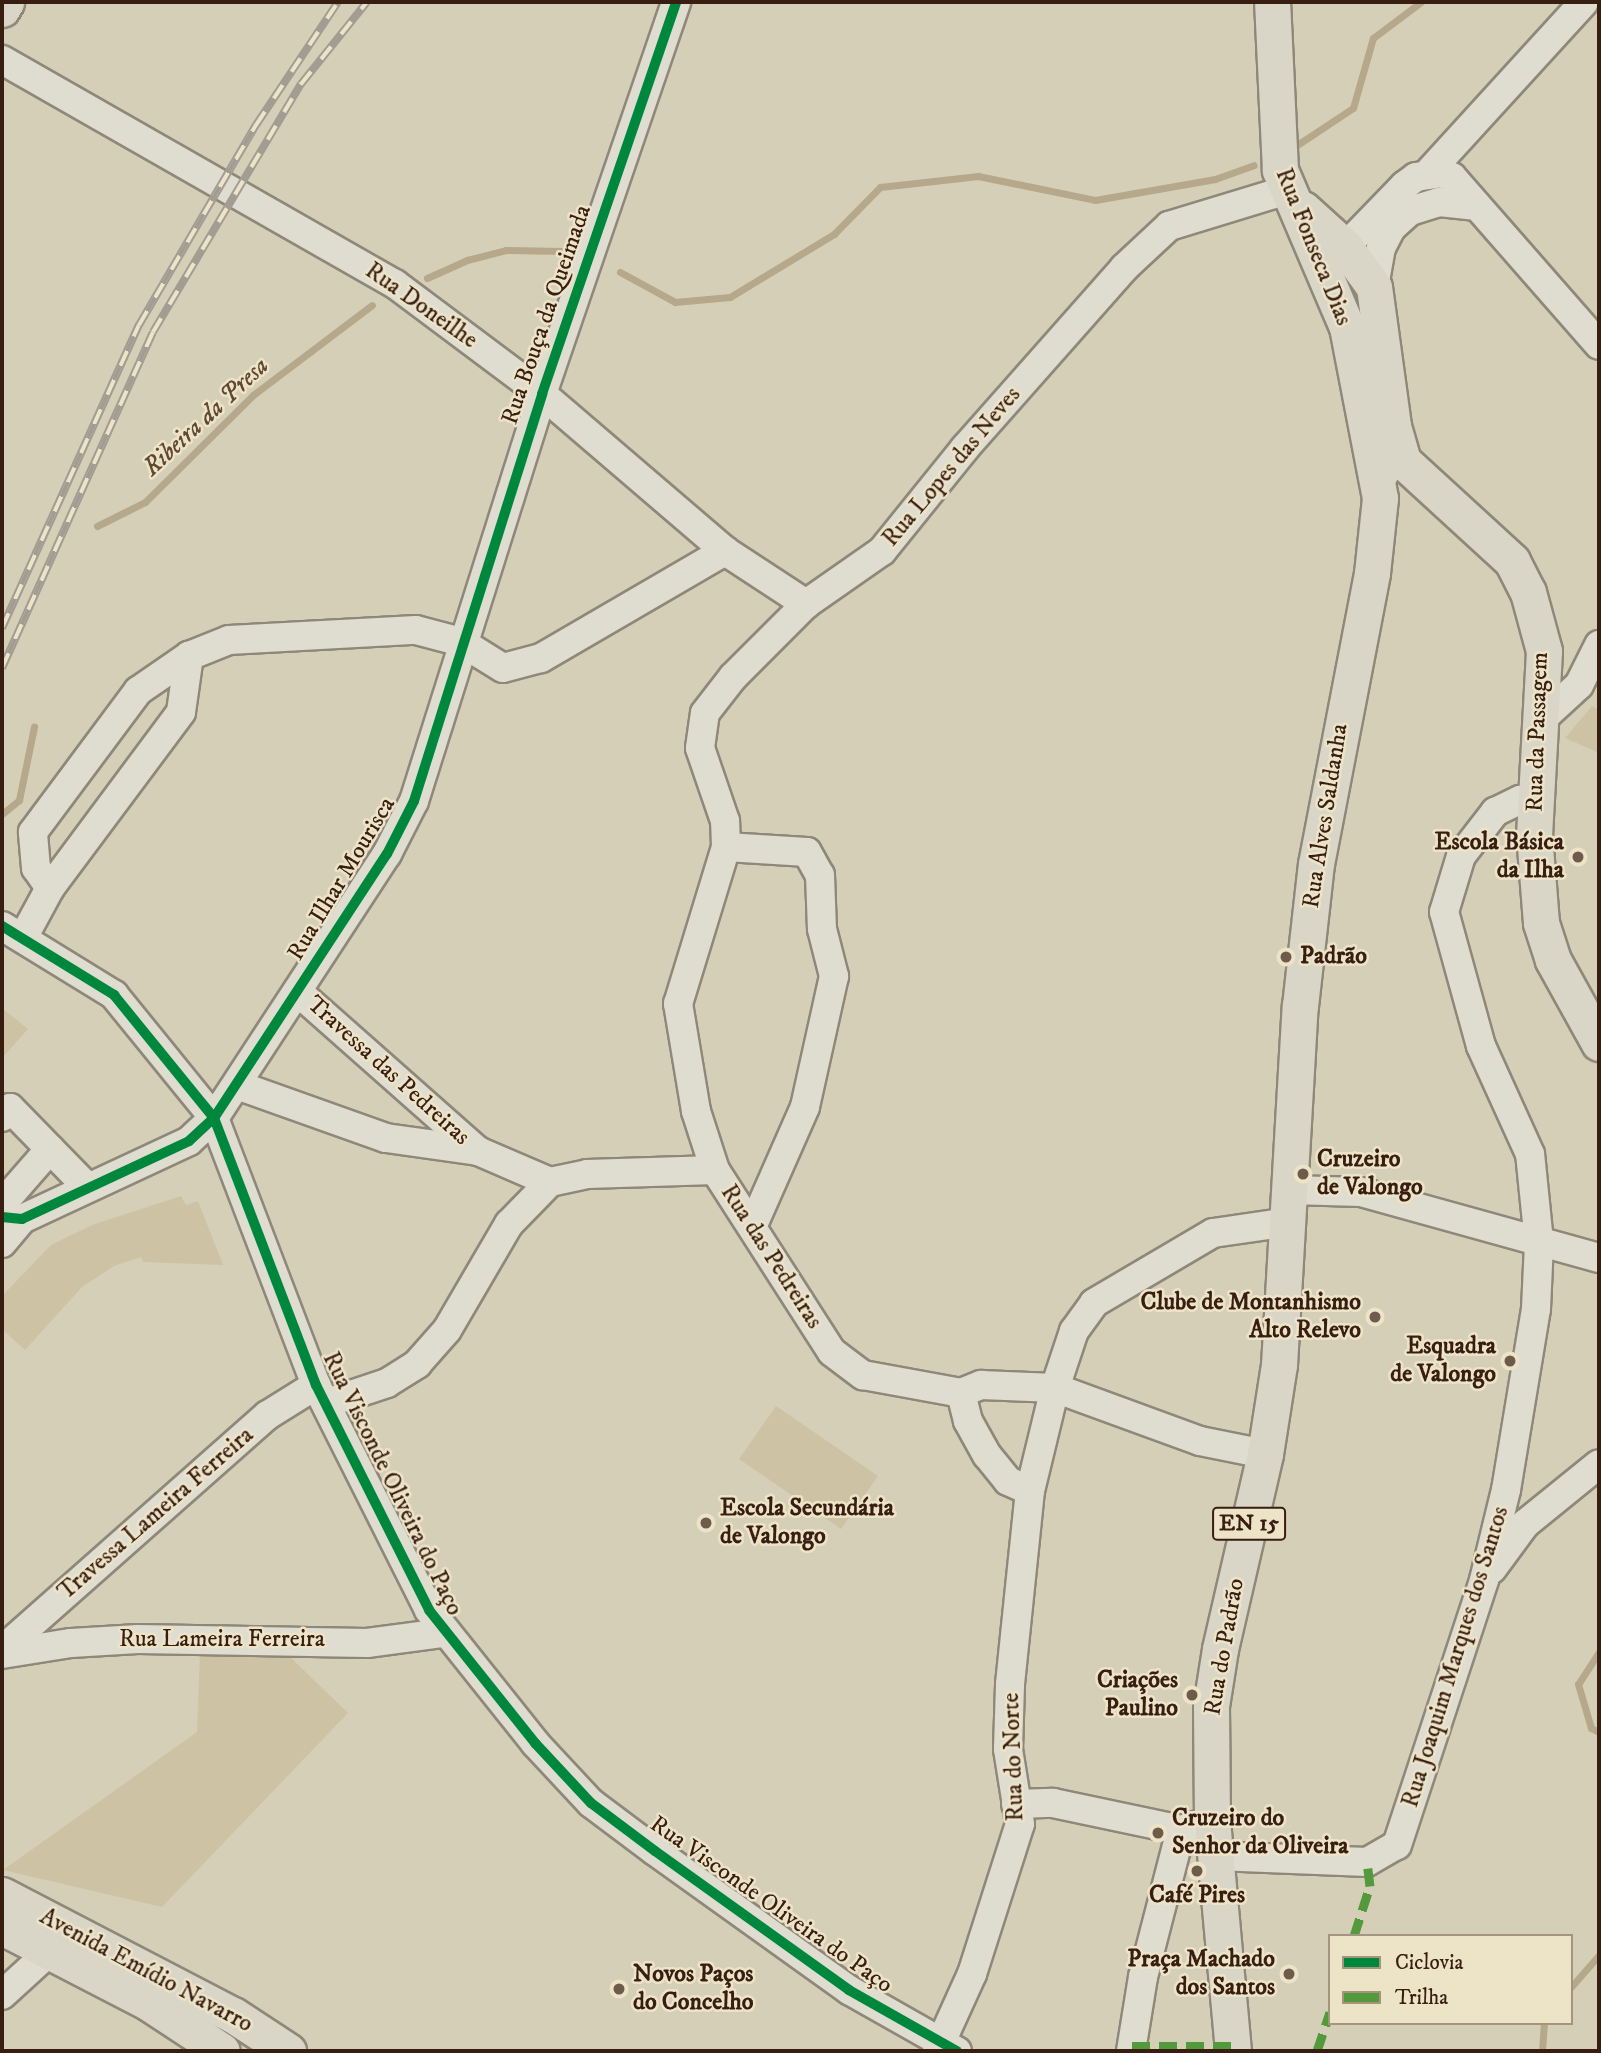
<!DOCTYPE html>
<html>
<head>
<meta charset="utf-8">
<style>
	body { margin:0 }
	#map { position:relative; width:1601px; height:2053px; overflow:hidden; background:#d6cfb8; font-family:"IM FELL DW Pica",serif }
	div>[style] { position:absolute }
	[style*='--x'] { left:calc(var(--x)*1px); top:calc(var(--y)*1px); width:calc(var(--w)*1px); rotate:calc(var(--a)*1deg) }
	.green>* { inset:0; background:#cdc2a3 }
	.stream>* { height:7px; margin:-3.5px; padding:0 3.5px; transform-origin:3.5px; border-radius:3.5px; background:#b6a88a }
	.roads { filter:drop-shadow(2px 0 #8f8879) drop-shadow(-2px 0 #8f8879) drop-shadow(0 2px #8f8879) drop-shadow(0 -2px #8f8879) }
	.minor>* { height:28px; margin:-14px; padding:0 14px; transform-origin:14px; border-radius:14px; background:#dfdcd0 }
	.major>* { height:35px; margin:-17.5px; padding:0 17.5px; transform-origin:17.5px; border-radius:17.5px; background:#d9d6c8 }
	.rail>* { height:8px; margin-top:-4px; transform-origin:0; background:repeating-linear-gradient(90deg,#ede4c8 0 16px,#a29c92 0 32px); box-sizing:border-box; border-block:2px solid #a29c92 }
	.quiet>* { height:9px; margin-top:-4.5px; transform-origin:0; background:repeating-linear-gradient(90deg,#529a3c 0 18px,transparent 0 27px) }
	.cycleway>* { height:10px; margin:-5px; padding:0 5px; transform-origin:5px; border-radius:5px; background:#00873e }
	.dots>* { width:19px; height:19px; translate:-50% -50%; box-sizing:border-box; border:4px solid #ede4c8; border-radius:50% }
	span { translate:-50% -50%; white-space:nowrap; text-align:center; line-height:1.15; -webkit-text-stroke:5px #ede4c8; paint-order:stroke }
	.shield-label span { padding:2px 5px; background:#ede4c8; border:2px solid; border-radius:5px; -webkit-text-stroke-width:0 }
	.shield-label { font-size:23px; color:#381d11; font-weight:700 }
	.street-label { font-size:24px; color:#381d11 }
	.poi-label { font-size:24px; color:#381d11; font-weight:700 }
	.right { translate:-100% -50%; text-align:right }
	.left { translate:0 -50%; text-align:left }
	.water-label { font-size:26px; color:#604835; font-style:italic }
	.frame { position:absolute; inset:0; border:4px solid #381d11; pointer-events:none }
	.legend { position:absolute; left:1328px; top:1934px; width:245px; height:91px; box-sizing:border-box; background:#ede4c8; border:2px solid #a5947f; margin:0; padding:9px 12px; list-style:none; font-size:21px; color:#381d11 }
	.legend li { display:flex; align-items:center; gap:14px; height:35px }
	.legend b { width:35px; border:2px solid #a5947f }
</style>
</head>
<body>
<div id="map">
	<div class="green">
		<div style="clip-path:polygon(1592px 706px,1599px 710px,1599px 753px,1565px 738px)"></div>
		<div style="clip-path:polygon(2px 1008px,28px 1029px,2px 1058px)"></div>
		<div style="clip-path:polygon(181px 1196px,186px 1205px,198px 1201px,223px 1265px,143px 1262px,141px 1257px,114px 1266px,82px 1287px,25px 1350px,2px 1329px,2px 1296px,51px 1245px,92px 1225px)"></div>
		<div style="clip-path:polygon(776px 1406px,878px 1476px,841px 1529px,739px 1459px)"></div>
		<div style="clip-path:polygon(200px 1652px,286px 1653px,348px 1713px,162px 1907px,3px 1870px,197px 1732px)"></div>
	</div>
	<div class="stream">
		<div style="--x:1291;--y:149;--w:74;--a:-33.5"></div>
		<div style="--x:1353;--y:108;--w:73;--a:-74.1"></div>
		<div style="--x:1373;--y:38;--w:60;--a:-36.9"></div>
		<div style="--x:620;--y:272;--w:63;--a:28.6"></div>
		<div style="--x:675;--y:302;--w:55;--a:-5.2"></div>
		<div style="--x:730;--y:297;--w:122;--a:-31.2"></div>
		<div style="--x:834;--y:234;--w:66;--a:-45.6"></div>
		<div style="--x:880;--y:187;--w:99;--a:-6.4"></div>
		<div style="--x:978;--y:176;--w:119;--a:11.6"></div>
		<div style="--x:1095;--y:200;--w:122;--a:-9.9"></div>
		<div style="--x:1215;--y:179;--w:41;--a:-19.7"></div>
		<div style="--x:427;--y:278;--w:44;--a:-24.2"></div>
		<div style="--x:467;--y:260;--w:40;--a:-14.4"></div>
		<div style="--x:506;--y:250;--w:58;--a:1"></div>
		<div style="--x:97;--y:526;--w:54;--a:-26.6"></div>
		<div style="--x:145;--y:502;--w:152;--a:-44.7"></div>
		<div style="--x:253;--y:395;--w:149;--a:-37.1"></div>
		<div style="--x:2;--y:814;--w:22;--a:-39"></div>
		<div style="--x:19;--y:800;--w:75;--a:-78.4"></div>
		<div style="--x:1599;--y:1652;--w:38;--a:123"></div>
		<div style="--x:1578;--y:1684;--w:46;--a:73.5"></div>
		<div style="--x:1591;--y:1728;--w:9;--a:27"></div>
		<div style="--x:1571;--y:1987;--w:43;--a:-48.8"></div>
		<div style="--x:1542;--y:2051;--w:28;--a:-86"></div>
	</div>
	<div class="roads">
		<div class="minor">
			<div style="--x:2;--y:60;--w:452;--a:29.7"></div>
			<div style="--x:395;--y:284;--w:184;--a:36.8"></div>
			<div style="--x:542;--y:394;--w:241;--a:40.6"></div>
			<div style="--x:725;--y:551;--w:97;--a:33.2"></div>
			<div style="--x:1428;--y:173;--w:231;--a:-47.6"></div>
			<div style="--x:1345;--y:247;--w:85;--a:-46"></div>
			<div style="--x:1404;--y:186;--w:15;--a:-37"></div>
			<div style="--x:1416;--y:177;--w:25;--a:-9"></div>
			<div style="--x:1441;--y:173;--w:12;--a:20"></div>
			<div style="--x:1452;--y:177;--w:223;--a:48.8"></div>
			<div style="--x:1374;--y:287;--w:40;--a:-80"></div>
			<div style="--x:1381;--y:248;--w:22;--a:-63"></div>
			<div style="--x:1391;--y:228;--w:25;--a:-42"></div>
			<div style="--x:1410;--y:211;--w:30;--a:-17"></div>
			<div style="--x:1439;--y:202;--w:38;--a:6"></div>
			<div style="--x:1542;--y:719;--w:50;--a:-42.6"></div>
			<div style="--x:1579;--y:685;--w:45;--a:-63.4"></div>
			<div style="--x:726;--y:847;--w:81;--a:3.5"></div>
			<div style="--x:807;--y:852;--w:26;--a:61"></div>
			<div style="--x:820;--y:875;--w:54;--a:87.9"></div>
			<div style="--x:822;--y:929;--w:49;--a:75.7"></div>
			<div style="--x:834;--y:976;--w:134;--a:102.5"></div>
			<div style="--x:805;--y:1107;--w:129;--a:113.8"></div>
			<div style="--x:50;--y:888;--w:24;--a:-125"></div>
			<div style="--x:36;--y:868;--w:36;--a:-95"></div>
			<div style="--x:33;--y:832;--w:176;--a:-53.3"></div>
			<div style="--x:138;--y:691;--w:62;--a:-34.5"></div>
			<div style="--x:189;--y:656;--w:43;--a:-21.8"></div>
			<div style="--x:229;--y:640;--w:187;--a:-3.1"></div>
			<div style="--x:416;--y:630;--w:47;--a:14.9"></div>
			<div style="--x:461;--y:642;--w:49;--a:31.8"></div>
			<div style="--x:503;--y:668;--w:39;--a:-15"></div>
			<div style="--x:541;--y:658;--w:213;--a:-30.2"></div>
			<div style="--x:2;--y:926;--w:132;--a:31.6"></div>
			<div style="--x:114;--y:995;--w:159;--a:50.9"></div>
			<div style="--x:214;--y:1118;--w:286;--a:69.1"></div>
			<div style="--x:316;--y:1385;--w:252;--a:63.3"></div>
			<div style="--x:429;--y:1610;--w:170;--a:51.4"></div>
			<div style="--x:535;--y:1743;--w:82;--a:47"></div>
			<div style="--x:591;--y:1803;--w:80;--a:36.9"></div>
			<div style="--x:655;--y:1851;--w:239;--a:35.6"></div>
			<div style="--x:849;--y:1990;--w:124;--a:29.5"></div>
			<div style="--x:24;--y:936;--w:55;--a:-61.6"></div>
			<div style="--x:50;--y:888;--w:219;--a:-53.3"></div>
			<div style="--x:181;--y:712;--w:57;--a:-81.9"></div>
			<div style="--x:298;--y:992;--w:240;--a:41.5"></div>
			<div style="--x:237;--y:1085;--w:158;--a:19.6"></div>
			<div style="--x:386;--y:1138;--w:93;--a:8"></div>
			<div style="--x:478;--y:1151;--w:78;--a:23.3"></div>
			<div style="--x:550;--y:1182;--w:38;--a:-12"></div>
			<div style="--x:587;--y:1174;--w:128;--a:-1.8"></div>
			<div style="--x:715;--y:1170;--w:216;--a:57.3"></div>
			<div style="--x:832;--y:1352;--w:39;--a:37"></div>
			<div style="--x:863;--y:1375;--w:100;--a:10.4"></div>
			<div style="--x:961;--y:1393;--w:22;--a:-22"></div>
			<div style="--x:981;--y:1385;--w:74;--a:2.3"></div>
			<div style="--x:1055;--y:1388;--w:154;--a:20.1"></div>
			<div style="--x:1200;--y:1441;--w:66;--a:11.3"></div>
			<div style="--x:2;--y:1117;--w:12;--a:-48"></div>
			<div style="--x:10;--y:1108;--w:109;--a:45.7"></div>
			<div style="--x:715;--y:1170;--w:62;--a:-107.9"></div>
			<div style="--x:696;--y:1111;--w:109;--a:-99.5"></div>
			<div style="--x:678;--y:1004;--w:164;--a:-73"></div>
			<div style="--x:726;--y:847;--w:26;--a:-92"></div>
			<div style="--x:725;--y:821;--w:77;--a:-108.9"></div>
			<div style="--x:700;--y:748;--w:35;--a:-82"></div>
			<div style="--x:705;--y:713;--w:46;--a:-52.1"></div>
			<div style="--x:733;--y:677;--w:103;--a:-45"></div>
			<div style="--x:806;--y:604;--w:93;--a:-34.9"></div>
			<div style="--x:882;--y:551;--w:132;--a:-51.1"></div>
			<div style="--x:965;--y:448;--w:240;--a:-48.5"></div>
			<div style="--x:1124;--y:268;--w:62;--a:-43"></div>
			<div style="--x:1169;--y:226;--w:123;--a:-17"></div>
			<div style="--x:1290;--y:1190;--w:71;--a:1.6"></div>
			<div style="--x:1361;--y:1192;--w:247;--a:15.5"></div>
			<div style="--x:2;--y:1204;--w:73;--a:-48.9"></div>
			<div style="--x:2;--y:1217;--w:20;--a:6"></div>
			<div style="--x:22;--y:1219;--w:184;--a:-25"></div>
			<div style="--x:189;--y:1141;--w:34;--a:-43"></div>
			<div style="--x:214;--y:1118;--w:316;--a:-56.8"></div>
			<div style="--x:387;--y:854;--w:59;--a:-63"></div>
			<div style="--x:414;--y:801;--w:427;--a:-72.5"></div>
			<div style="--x:542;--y:394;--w:414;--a:-71.1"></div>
			<div style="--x:2;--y:1243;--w:31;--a:-50"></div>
			<div style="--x:961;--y:1393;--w:29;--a:76"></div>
			<div style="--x:968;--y:1421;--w:39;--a:61"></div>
			<div style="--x:987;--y:1455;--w:33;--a:51"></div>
			<div style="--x:1008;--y:1481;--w:24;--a:24"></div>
			<div style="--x:327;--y:1403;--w:63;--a:-18.4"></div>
			<div style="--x:387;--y:1383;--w:36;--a:-32"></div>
			<div style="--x:417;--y:1364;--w:45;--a:-48.6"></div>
			<div style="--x:447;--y:1330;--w:123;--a:-59.7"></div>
			<div style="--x:509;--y:1224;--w:59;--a:-45.7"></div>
			<div style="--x:1492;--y:1569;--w:56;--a:-53.7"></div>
			<div style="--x:1525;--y:1524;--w:95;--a:-39"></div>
			<div style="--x:2;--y:1650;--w:355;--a:-41.5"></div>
			<div style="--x:268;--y:1415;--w:57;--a:-32"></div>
			<div style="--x:2;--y:1654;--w:70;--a:-9.1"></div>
			<div style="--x:71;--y:1643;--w:67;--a:-3.4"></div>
			<div style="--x:138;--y:1639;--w:229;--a:1"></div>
			<div style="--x:367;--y:1643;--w:77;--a:-7.5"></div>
			<div style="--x:1016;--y:1804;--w:37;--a:-2"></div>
			<div style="--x:1053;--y:1803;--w:131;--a:11.9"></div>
			<div style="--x:1181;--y:1830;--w:19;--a:-16"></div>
			<div style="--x:1216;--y:1856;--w:151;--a:2.3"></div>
			<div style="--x:1367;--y:1862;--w:34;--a:-30"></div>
			<div style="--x:1397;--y:1845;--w:279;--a:-71.8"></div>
			<div style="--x:1484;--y:1580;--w:93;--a:-76.3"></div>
			<div style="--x:1506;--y:1490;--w:183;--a:-80.6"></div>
			<div style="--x:1536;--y:1309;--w:67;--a:-87.4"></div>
			<div style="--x:1539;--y:1242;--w:88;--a:-95.8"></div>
			<div style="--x:1530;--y:1154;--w:119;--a:-114.4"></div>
			<div style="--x:1481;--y:1046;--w:139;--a:-105.4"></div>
			<div style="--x:1444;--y:912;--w:59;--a:-73.1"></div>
			<div style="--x:1461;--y:856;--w:56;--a:-52.3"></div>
			<div style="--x:1495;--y:812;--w:28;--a:-26"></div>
			<div style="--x:1520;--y:800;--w:16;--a:-4"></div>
			<div style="--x:2;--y:1995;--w:65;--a:-42.5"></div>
			<div style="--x:937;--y:2051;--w:85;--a:-65.6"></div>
			<div style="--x:972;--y:1974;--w:157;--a:-72.3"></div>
			<div style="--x:1020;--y:1824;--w:76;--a:-99.1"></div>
			<div style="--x:1008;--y:1749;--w:65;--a:-88.2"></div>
			<div style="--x:1010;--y:1684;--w:194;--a:-84.1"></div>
			<div style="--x:1030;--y:1491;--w:106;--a:-76.4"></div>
			<div style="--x:1055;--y:1388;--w:60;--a:-71.6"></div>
			<div style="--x:1074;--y:1331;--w:34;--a:-54"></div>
			<div style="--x:1094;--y:1303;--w:138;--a:-30.5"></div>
			<div style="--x:1213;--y:1233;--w:76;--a:-8.3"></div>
			<div style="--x:1131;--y:2051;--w:75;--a:-80.8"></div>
			<div style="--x:1143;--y:1977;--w:152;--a:-75.5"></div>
		</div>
		<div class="major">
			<div style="--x:2;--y:9;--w:8;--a:-60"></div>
			<div style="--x:1303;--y:209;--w:57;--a:42.1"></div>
			<div style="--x:1345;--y:247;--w:49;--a:54.1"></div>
			<div style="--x:1374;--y:287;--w:140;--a:82.2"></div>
			<div style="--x:1393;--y:426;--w:36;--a:74"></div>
			<div style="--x:1377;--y:479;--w:24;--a:-62"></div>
			<div style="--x:1388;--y:458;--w:15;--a:11"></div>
			<div style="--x:1403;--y:461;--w:148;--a:42.5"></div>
			<div style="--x:1512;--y:561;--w:35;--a:63"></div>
			<div style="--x:1528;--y:592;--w:61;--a:74.8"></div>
			<div style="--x:1544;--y:651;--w:183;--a:93.1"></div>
			<div style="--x:1534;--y:834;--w:89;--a:85.5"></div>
			<div style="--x:1541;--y:923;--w:39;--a:72"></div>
			<div style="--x:1553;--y:960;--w:95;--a:61"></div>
			<div style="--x:2;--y:1895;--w:260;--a:27.5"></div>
			<div style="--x:233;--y:2015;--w:66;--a:33.2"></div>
			<div style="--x:2;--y:1927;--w:165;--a:27.3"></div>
			<div style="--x:149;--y:2003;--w:87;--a:33.3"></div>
			<div style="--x:1233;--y:2051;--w:231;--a:-95.2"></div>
			<div style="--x:1212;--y:1821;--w:115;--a:-90.5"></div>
			<div style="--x:1211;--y:1706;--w:58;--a:-81"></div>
			<div style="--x:1220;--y:1649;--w:200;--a:-77"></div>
			<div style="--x:1265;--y:1454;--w:90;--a:-81.1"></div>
			<div style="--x:1279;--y:1365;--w:360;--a:-86.7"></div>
			<div style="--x:1300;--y:1006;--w:143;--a:-83.6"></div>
			<div style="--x:1316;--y:864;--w:296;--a:-79.1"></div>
			<div style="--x:1372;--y:573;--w:75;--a:-83.9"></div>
			<div style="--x:1380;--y:498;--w:174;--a:-100.9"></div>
			<div style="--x:1347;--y:327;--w:171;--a:-113.1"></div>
			<div style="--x:1280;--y:170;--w:168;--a:-92.7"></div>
		</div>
	</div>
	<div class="rail">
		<div style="--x:2;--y:628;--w:333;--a:-65.7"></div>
		<div style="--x:139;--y:325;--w:232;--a:-59.7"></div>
		<div style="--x:256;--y:125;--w:148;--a:-56.3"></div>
		<div style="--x:2;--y:668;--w:368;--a:-65.8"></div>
		<div style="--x:153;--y:332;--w:289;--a:-59.2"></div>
		<div style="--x:301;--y:84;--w:105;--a:-51.2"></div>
	</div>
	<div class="quiet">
		<div style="--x:1354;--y:1936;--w:52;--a:-72.3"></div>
		<div style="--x:1370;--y:1886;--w:24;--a:-97"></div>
		<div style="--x:1132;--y:2046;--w:100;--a:0"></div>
		<div style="--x:1317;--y:2051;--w:41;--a:-71.6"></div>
	</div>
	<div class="cycleway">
		<div style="--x:2;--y:926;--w:132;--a:31.6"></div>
		<div style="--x:114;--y:995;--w:159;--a:50.9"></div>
		<div style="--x:214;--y:1118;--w:286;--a:69.1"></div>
		<div style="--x:316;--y:1385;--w:252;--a:63.3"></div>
		<div style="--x:429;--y:1610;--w:170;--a:51.4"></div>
		<div style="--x:535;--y:1743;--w:82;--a:47"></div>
		<div style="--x:591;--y:1803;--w:80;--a:36.9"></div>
		<div style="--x:655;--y:1851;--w:239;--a:35.6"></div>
		<div style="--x:849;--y:1990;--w:124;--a:29.5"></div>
		<div style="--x:2;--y:1217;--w:20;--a:6"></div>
		<div style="--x:22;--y:1219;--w:184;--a:-25"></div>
		<div style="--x:189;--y:1141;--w:34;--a:-43"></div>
		<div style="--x:214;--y:1118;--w:316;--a:-56.8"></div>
		<div style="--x:387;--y:854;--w:59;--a:-63"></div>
		<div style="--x:414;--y:801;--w:427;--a:-72.5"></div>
		<div style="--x:542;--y:394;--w:414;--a:-71.1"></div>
	</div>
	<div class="dots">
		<div style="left:1578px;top:857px;background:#6f5b4b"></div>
		<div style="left:1286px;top:957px;background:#6f5b4b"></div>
		<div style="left:1303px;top:1174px;background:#6f5b4b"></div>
		<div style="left:1375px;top:1317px;background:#6f5b4b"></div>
		<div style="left:1510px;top:1361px;background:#6f5b4b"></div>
		<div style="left:706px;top:1523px;background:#6f5b4b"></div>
		<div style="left:1192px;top:1695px;background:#6f5b4b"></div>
		<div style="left:1158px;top:1833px;background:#6f5b4b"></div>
		<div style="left:1197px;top:1871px;background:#6f5b4b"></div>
		<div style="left:1289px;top:1974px;background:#6f5b4b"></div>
		<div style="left:619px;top:1989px;background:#6f5b4b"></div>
	</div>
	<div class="shield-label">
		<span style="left:1249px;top:1524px">EN 15</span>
	</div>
	<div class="street-label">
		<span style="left:1313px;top:247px;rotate:68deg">Rua Fonseca Dias</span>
		<span style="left:421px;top:306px;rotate:35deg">Rua Doneilhe</span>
		<span style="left:547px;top:315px;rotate:-71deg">Rua Bouça da Queimada</span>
		<span style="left:952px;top:467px;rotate:-50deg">Rua Lopes das Neves</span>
		<span style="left:1538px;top:732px;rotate:-88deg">Rua da Passagem</span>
		<span style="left:1326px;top:816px;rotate:-81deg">Rua Alves Saldanha</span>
		<span style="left:342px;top:879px;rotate:-59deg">Rua Ilhar Mourisca</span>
		<span style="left:388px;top:1071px;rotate:42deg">Travessa das Pedreiras</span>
		<span style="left:771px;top:1257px;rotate:57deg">Rua das Pedreiras</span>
		<span style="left:392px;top:1484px;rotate:64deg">Rua Visconde Oliveira do Paço</span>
		<span style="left:156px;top:1514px;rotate:-41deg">Travessa Lameira Ferreira</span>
		<span style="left:222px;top:1640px">Rua Lameira Ferreira</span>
		<span style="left:1225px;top:1647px;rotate:-80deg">Rua do Padrão</span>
		<span style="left:1456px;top:1657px;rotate:-73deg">Rua Joaquim Marques dos Santos</span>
		<span style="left:1014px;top:1757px;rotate:-92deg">Rua do Norte</span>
		<span style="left:771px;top:1905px;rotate:35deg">Rua Visconde Oliveira do Paço</span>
		<span style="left:146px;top:1971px;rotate:28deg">Avenida Emídio Navarro</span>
	</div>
	<div class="poi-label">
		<span class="right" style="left:1564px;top:857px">Escola Básica<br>da Ilha</span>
		<span class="left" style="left:1300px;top:957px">Padrão</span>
		<span class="left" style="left:1317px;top:1174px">Cruzeiro<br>de Valongo</span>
		<span class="right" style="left:1361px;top:1317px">Clube de Montanhismo<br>Alto Relevo</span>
		<span class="right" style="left:1496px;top:1361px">Esquadra<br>de Valongo</span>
		<span class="left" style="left:720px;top:1523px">Escola Secundária<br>de Valongo</span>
		<span class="right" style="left:1178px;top:1695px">Criações<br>Paulino</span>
		<span class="left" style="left:1172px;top:1833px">Cruzeiro do<br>Senhor da Oliveira</span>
		<span style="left:1197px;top:1896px">Café Pires</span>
		<span class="right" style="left:1275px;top:1974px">Praça Machado<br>dos Santos</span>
		<span class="left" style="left:633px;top:1989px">Novos Paços<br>do Concelho</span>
	</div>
	<div class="water-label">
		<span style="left:206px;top:417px;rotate:-43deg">Ribeira da Presa</span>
	</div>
	<div class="frame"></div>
	<ul class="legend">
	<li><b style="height:9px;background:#00873e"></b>Ciclovia</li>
	<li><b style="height:9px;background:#529a3c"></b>Trilha</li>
	</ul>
</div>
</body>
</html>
